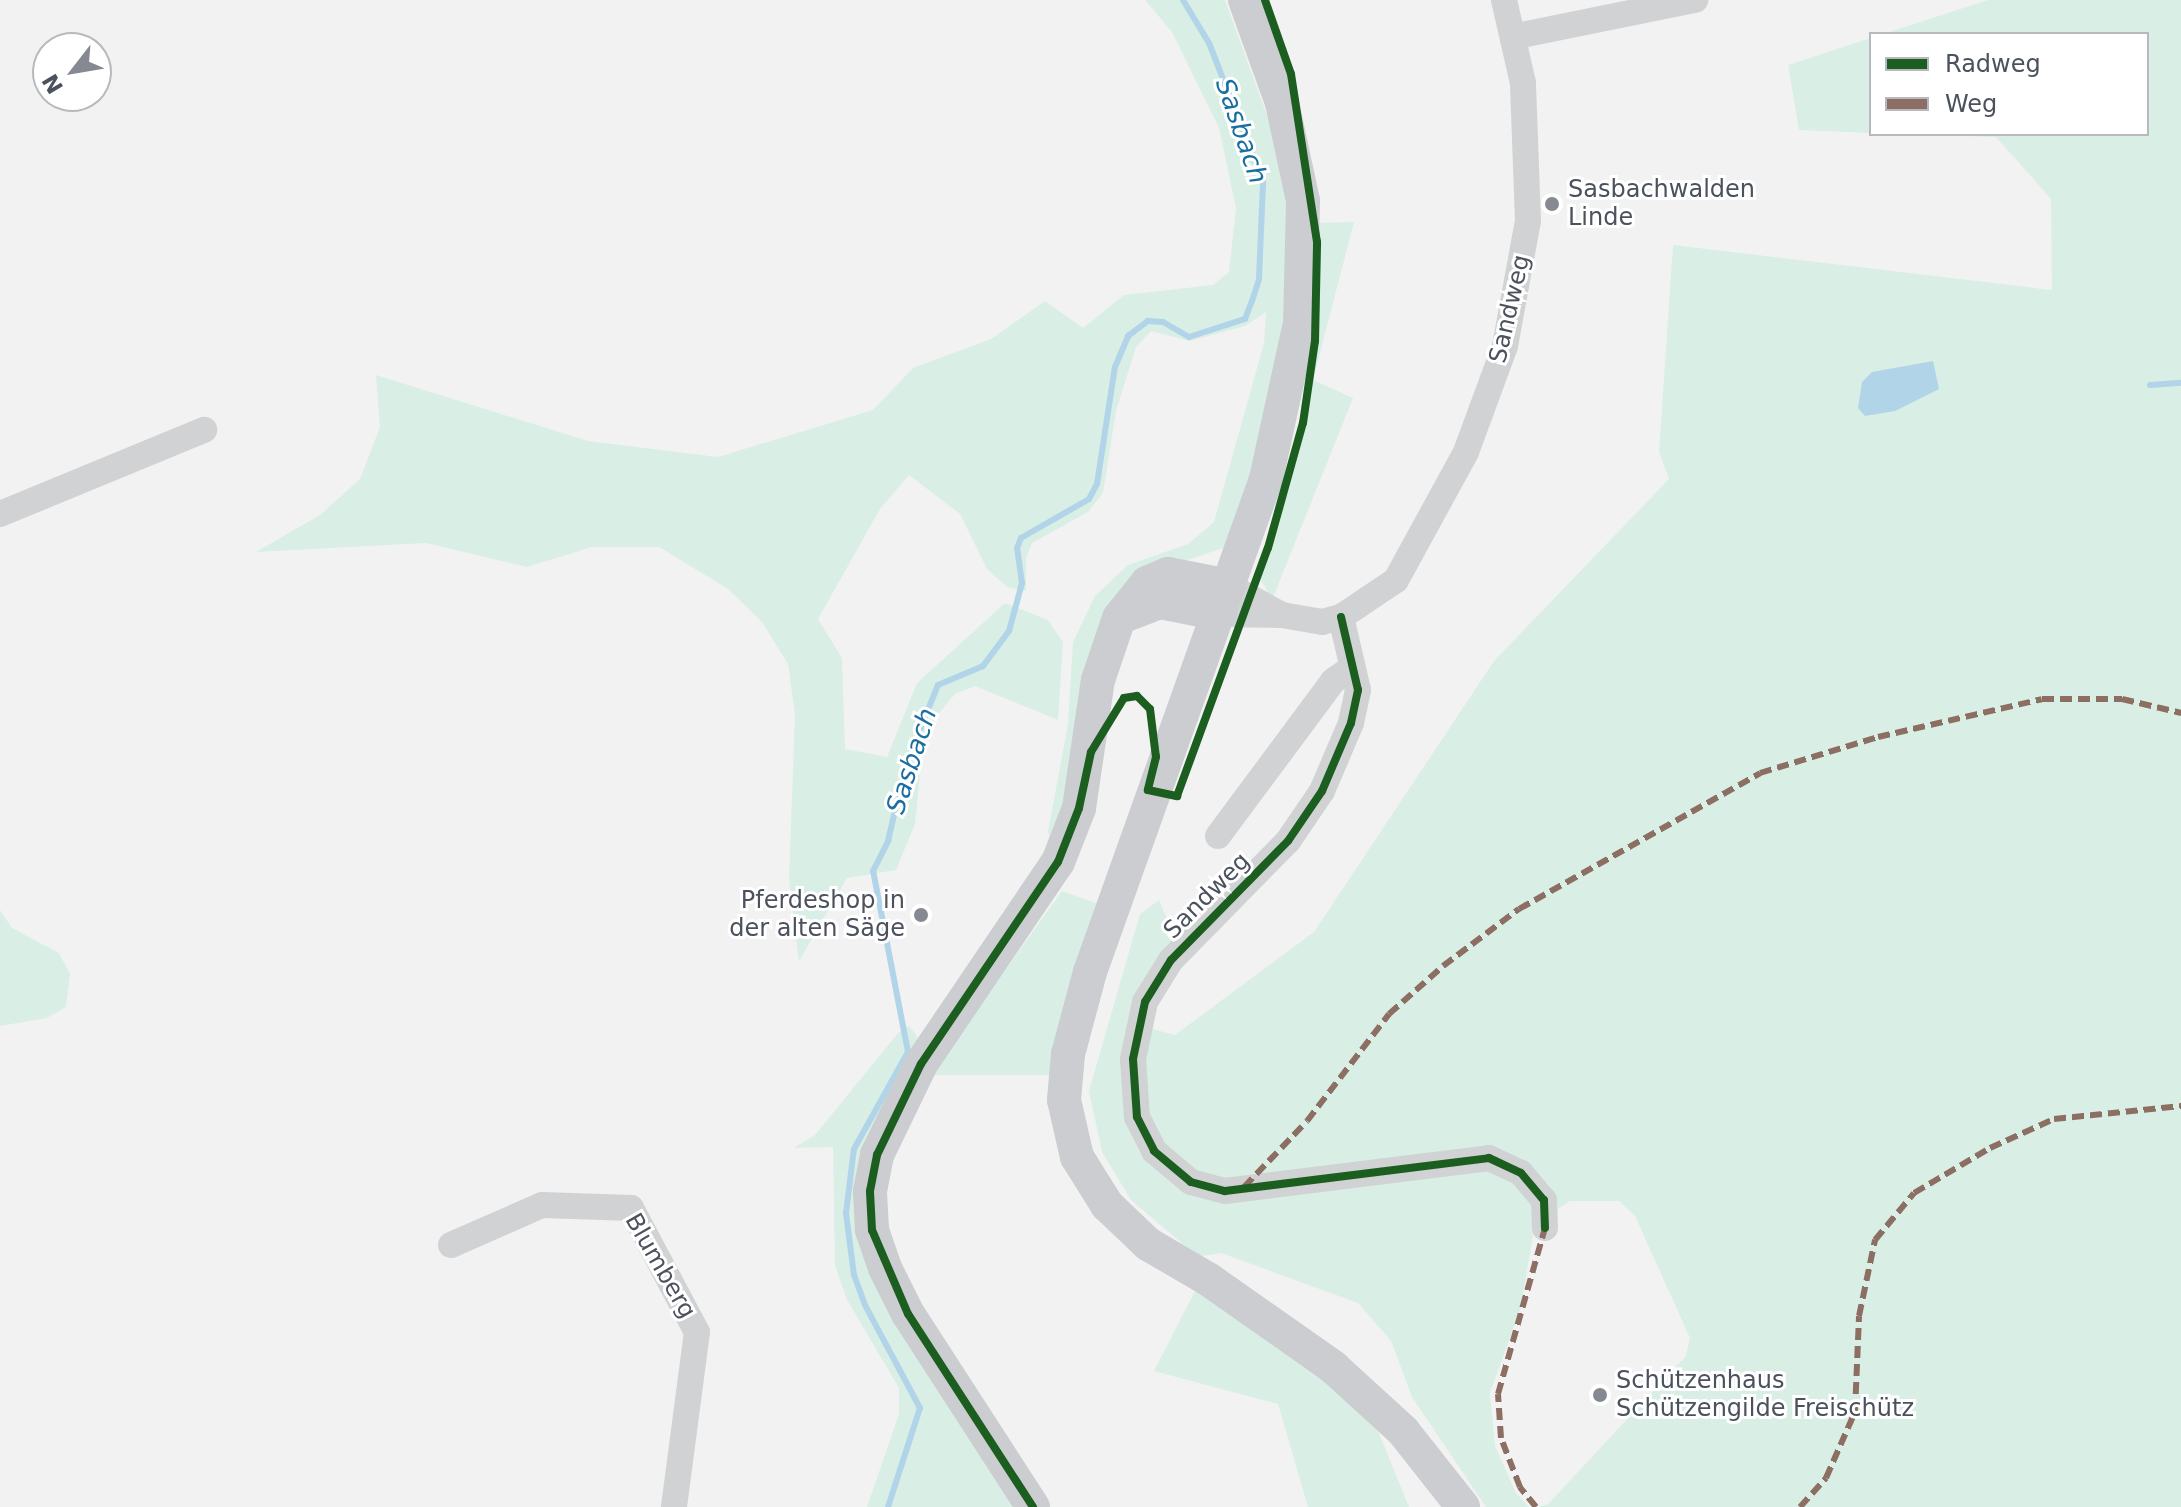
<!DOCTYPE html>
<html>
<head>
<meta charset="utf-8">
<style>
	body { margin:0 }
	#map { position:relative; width:2181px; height:1507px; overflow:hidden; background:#f2f2f2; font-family:"DejaVu Sans",sans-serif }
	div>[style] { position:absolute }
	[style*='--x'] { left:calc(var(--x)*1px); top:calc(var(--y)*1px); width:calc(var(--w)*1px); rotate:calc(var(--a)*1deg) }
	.green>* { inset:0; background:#d9efe5 }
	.water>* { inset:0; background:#b2d4e9 }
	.stream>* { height:6px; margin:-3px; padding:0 3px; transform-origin:3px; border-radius:3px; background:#b2d4e9 }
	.minor>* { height:26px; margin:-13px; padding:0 13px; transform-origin:13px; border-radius:13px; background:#d1d2d4 }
	.major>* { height:34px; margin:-17px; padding:0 17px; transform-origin:17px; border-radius:17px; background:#cccdd1 }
	.quiet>* { height:6px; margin-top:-3px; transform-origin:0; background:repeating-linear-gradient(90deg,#8d6e63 0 12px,transparent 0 18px) }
	.cycleway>* { height:8px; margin:-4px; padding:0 4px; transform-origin:4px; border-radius:4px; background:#1b5e20 }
	.dots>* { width:22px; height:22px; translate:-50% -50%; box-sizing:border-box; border:4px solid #fff; border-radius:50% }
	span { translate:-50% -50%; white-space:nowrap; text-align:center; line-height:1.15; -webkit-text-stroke:6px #fff; paint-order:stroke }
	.poi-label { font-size:24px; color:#4b515d }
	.left { translate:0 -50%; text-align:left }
	.right { translate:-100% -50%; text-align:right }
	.street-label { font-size:24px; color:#4b515d }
	.water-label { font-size:26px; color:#1a6ea0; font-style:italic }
	.legend { position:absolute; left:1869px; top:32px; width:280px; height:104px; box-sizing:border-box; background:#fff; border:2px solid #b7b9be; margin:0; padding:10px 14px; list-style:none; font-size:24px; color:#4b515d }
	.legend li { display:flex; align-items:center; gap:16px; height:40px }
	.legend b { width:40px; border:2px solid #b7b9be }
	.north { position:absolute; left:32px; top:32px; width:80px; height:80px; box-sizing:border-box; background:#fff; border:2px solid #b7b9be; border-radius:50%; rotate:239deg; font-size:22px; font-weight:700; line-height:32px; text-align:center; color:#4b515d }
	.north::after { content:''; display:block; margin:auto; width:28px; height:36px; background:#858991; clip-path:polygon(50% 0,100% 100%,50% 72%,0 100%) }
</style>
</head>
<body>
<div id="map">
	<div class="green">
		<div style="clip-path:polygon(1145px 0,1225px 0,1283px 159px,1292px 270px,1258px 466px,1226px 547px,1149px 573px,1054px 849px,1048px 832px,1068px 724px,1073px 642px,1095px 596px,1128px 565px,1188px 544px,1214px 522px,1264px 343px,1266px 312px,1245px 326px,1190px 341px,1151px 331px,1136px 347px,1116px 411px,1103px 493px,1088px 512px,1032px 543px,1026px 559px,1026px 591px,1007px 587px,987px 569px,960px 514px,909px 475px,880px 509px,818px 619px,842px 658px,845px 749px,887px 757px,917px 683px,1005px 603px,1048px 620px,1063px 642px,1058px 720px,975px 686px,955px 694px,939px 713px,922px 754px,915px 824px,896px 870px,847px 878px,799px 961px,789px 880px,795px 714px,788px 664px,762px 622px,728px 589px,659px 547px,592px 547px,527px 567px,426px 543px,256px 552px,320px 515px,360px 479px,380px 427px,376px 375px,588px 441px,718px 457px,873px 410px,913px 368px,991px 339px,1045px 301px,1083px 328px,1124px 295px,1213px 285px,1229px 272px,1236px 208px,1219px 128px,1172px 32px)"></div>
		<div style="clip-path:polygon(1988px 0,2181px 0,2181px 1507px,1538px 1507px,1548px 1504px,1686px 1356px,1690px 1338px,1635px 1216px,1619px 1201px,1570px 1201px,1535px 1223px,1521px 1307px,1490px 1393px,1495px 1446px,1516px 1493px,1529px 1507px,1486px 1507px,1412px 1397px,1391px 1341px,1358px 1303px,1221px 1253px,1198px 1257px,1131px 1200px,1102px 1152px,1089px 1091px,1140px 914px,1159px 900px,1175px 939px,1134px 1024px,1175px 1035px,1314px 932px,1494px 661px,1669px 479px,1659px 452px,1673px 245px,2052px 290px,2051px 199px,1996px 137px,1904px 134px,2147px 134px,2147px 34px,1883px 34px)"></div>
		<div style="clip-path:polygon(1871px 38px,1871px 133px,1799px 130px,1788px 65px)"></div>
		<div style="clip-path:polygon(1354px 222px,1313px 380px,1353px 398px,1272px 600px,1257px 572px,1300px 425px,1312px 329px,1313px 223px)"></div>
		<div style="clip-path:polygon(1062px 891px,1101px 905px,1053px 1075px,930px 1075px)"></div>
		<div style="clip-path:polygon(0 910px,12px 928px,59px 953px,70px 974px,66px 1007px,47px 1018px,0 1026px)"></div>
		<div style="clip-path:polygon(909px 1026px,919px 1039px,863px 1234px,1023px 1507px,867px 1507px,899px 1414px,899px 1388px,847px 1300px,835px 1265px,833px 1147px,794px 1148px,815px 1135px,898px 1033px)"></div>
		<div style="clip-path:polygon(1196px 1289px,1330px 1381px,1376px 1426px,1409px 1507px,1308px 1507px,1278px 1404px,1154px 1371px)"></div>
	</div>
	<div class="water">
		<div style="clip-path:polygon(1933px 361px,1939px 389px,1895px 411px,1865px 416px,1858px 408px,1862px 382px,1872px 372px)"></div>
	</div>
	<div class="stream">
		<div style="--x:2150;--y:385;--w:31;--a:-4"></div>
		<div style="--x:888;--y:1507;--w:104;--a:-72.1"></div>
		<div style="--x:920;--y:1408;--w:117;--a:-118.1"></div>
		<div style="--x:865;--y:1305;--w:32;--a:-110"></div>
		<div style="--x:854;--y:1275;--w:63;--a:-97.4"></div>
		<div style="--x:846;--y:1213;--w:64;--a:-82.9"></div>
		<div style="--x:854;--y:1149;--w:111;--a:-60.9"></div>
		<div style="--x:908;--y:1052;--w:184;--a:-100.9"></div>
		<div style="--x:873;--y:871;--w:34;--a:-63"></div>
		<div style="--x:888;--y:841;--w:76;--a:-77.1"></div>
		<div style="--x:905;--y:767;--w:88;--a:-68.1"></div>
		<div style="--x:938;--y:685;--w:49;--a:-22.9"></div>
		<div style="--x:983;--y:666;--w:44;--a:-53.4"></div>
		<div style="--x:1009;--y:631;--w:50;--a:-74.8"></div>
		<div style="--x:1022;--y:583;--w:35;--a:-98"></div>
		<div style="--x:1017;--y:548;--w:11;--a:-68"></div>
		<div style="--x:1021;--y:538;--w:78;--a:-29.8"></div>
		<div style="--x:1089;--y:499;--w:17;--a:-62"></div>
		<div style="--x:1097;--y:484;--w:118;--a:-81.3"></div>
		<div style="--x:1115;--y:367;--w:34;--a:-67"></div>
		<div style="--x:1128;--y:336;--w:25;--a:-37"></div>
		<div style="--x:1148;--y:321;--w:15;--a:4"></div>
		<div style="--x:1163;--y:322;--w:30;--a:30"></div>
		<div style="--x:1189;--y:337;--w:59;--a:-17.8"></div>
		<div style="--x:1245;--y:319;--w:19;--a:-69"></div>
		<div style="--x:1252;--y:301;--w:23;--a:-72"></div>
		<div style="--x:1259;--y:279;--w:97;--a:-87.6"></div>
		<div style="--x:1263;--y:182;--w:149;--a:-111.2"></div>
		<div style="--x:1209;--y:43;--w:50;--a:-121.2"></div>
	</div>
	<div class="minor">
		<div style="--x:1516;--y:36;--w:183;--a:-11.4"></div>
		<div style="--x:0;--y:514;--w:221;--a:-22.4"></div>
		<div style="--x:1229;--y:586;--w:60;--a:28.7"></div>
		<div style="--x:1282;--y:615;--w:41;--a:9.9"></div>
		<div style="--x:1322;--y:622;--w:20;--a:-15"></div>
		<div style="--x:1341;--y:617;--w:66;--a:-33.9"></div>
		<div style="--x:1396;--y:580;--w:146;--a:-61.3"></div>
		<div style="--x:1466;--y:452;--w:113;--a:-69.8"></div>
		<div style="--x:1505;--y:346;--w:127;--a:-79.6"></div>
		<div style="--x:1528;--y:221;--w:138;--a:-92.1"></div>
		<div style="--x:1523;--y:83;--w:85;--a:-102.9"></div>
		<div style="--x:1220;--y:614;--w:62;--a:0.9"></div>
		<div style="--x:1341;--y:617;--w:75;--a:76.9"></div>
		<div style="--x:1358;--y:690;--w:34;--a:102"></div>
		<div style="--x:1351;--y:723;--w:74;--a:113.1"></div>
		<div style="--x:1322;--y:791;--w:60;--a:124.2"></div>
		<div style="--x:1288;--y:841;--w:167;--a:134.5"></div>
		<div style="--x:1171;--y:960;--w:49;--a:121.8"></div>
		<div style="--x:1145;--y:1002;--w:58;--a:101.9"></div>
		<div style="--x:1133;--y:1059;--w:58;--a:86.1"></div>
		<div style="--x:1137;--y:1117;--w:38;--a:63"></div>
		<div style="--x:1154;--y:1151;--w:48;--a:40"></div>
		<div style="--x:1191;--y:1182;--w:35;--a:15"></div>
		<div style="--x:1225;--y:1191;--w:266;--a:-7.1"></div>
		<div style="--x:1489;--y:1158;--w:35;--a:25"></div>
		<div style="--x:1521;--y:1173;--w:35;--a:50"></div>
		<div style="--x:1544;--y:1200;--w:28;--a:88"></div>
		<div style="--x:1218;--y:836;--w:193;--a:-53.4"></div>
		<div style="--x:1333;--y:681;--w:21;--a:-35"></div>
		<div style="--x:451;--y:1245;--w:99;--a:-23.7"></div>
		<div style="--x:542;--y:1205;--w:89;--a:1.9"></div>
		<div style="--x:631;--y:1208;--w:140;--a:62"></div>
		<div style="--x:697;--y:1332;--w:177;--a:97.5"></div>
	</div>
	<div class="major">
		<div style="--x:1245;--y:0;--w:109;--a:70.2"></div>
		<div style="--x:1282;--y:103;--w:100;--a:77.9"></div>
		<div style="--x:1303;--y:201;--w:122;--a:91.4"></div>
		<div style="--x:1300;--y:323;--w:160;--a:102.3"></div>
		<div style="--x:1266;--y:479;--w:523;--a:109.65"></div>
		<div style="--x:1090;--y:972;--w:85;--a:105"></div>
		<div style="--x:1068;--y:1054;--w:46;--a:95"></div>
		<div style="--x:1064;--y:1100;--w:58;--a:77.2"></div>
		<div style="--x:1077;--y:1157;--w:57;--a:58"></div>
		<div style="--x:1107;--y:1205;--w:57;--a:43.6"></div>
		<div style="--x:1148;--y:1244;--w:69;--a:30.3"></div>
		<div style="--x:1208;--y:1279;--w:153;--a:35.1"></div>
		<div style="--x:1333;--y:1367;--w:95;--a:42.4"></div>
		<div style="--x:1403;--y:1431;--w:97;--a:51.7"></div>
		<div style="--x:1121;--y:617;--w:42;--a:-21"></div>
		<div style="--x:1160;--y:602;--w:61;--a:11.3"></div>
		<div style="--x:1033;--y:1507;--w:230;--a:-122.9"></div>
		<div style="--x:908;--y:1314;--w:51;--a:-116.6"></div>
		<div style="--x:885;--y:1268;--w:40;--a:-108.9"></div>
		<div style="--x:872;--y:1230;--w:39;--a:-93"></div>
		<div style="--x:870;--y:1191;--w:37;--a:-79"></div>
		<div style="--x:877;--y:1155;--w:101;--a:-64.2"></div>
		<div style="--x:921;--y:1064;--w:244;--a:-55.9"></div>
		<div style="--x:1058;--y:862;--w:58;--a:-68.7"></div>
		<div style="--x:1079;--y:808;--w:129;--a:-81.6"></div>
		<div style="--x:1098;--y:680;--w:65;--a:-71.3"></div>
		<div style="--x:1119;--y:618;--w:45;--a:-51.3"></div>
		<div style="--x:1147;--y:583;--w:23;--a:-23"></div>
		<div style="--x:1168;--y:574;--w:62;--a:11.1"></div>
	</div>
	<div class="quiet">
		<div style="--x:1244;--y:1187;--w:91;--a:-46.3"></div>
		<div style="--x:1307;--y:1121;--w:135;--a:-52.5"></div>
		<div style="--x:1389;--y:1014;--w:72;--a:-41.6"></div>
		<div style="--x:1443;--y:966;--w:95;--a:-36.9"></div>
		<div style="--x:1519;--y:909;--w:277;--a:-29.4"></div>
		<div style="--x:1760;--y:773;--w:123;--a:-17"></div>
		<div style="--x:1878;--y:737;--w:168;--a:-13"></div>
		<div style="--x:2042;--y:699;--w:80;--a:0"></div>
		<div style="--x:2122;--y:699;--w:61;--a:13.3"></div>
		<div style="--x:1536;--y:1507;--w:26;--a:-129"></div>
		<div style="--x:1520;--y:1487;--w:53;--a:-111.2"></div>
		<div style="--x:1501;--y:1438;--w:44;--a:-93.9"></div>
		<div style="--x:1498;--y:1394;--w:173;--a:-74.2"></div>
		<div style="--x:1800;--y:1507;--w:39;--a:-48"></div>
		<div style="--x:1826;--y:1478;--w:72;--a:-66.3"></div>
		<div style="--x:1855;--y:1412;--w:96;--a:-87.6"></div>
		<div style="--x:1859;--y:1316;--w:78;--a:-78.1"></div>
		<div style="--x:1875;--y:1240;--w:61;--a:-50.3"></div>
		<div style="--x:1914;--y:1193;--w:88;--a:-30.6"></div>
		<div style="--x:1990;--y:1148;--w:70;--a:-24.4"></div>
		<div style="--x:2054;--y:1119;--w:128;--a:-5.8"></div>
	</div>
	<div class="cycleway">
		<div style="--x:1341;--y:617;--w:75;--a:76.9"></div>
		<div style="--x:1358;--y:690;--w:34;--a:102"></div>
		<div style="--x:1351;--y:723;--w:74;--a:113.1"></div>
		<div style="--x:1322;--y:791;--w:60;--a:124.2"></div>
		<div style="--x:1288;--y:841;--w:167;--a:134.5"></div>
		<div style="--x:1171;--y:960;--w:49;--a:121.8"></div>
		<div style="--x:1145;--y:1002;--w:58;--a:101.9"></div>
		<div style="--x:1133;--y:1059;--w:58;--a:86.1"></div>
		<div style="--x:1137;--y:1117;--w:38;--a:63"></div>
		<div style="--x:1154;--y:1151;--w:48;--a:40"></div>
		<div style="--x:1191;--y:1182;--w:35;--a:15"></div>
		<div style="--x:1225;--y:1191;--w:266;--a:-7.1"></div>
		<div style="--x:1489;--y:1158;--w:35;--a:25"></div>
		<div style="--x:1521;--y:1173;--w:35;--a:50"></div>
		<div style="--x:1544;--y:1200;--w:28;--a:88"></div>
		<div style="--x:1033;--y:1507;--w:230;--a:-122.9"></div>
		<div style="--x:908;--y:1314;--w:91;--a:-113.2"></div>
		<div style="--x:872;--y:1230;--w:39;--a:-93"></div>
		<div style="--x:870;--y:1191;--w:37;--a:-79"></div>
		<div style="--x:877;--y:1155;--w:101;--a:-64.2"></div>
		<div style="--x:921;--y:1064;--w:244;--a:-55.9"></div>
		<div style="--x:1058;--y:862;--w:58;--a:-68.7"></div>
		<div style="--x:1079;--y:808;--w:57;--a:-77.9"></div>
		<div style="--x:1091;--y:752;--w:63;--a:-58.6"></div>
		<div style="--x:1124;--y:698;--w:13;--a:-9"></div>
		<div style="--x:1137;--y:696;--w:18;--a:45"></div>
		<div style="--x:1150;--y:709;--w:48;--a:82.9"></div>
		<div style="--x:1156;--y:757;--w:34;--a:104"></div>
		<div style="--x:1148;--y:790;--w:30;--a:12"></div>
		<div style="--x:1177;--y:796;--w:264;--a:-69.9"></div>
		<div style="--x:1268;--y:548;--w:130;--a:-74.4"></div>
		<div style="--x:1303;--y:423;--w:83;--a:-81.7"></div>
		<div style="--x:1315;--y:341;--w:99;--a:-88.8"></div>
		<div style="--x:1317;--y:242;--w:170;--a:-98.8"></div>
		<div style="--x:1291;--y:74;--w:78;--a:-109.4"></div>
	</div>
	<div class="dots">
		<div style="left:1552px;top:204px;background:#858991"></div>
		<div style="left:921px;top:915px;background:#858991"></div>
		<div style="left:1600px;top:1395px;background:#858991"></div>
	</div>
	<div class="poi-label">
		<span class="left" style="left:1568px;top:204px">Sasbachwalden<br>Linde</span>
		<span class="right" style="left:905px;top:915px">Pferdeshop in<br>der alten Säge</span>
		<span class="left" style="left:1616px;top:1395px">Schützenhaus<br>Schützengilde Freischütz</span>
	</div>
	<div class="street-label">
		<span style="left:1510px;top:309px;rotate:-77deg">Sandweg</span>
		<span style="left:1207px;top:896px;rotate:-45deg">Sandweg</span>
		<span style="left:660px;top:1266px;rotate:60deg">Blumberg</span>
	</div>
	<div class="water-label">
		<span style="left:1241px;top:131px;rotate:71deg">Sasbach</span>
		<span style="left:912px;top:761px;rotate:-72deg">Sasbach</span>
	</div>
	<ul class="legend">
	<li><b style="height:10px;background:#1b5e20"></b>Radweg</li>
	<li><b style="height:10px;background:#8d6e63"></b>Weg</li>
	</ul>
	<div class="north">N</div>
</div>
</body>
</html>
